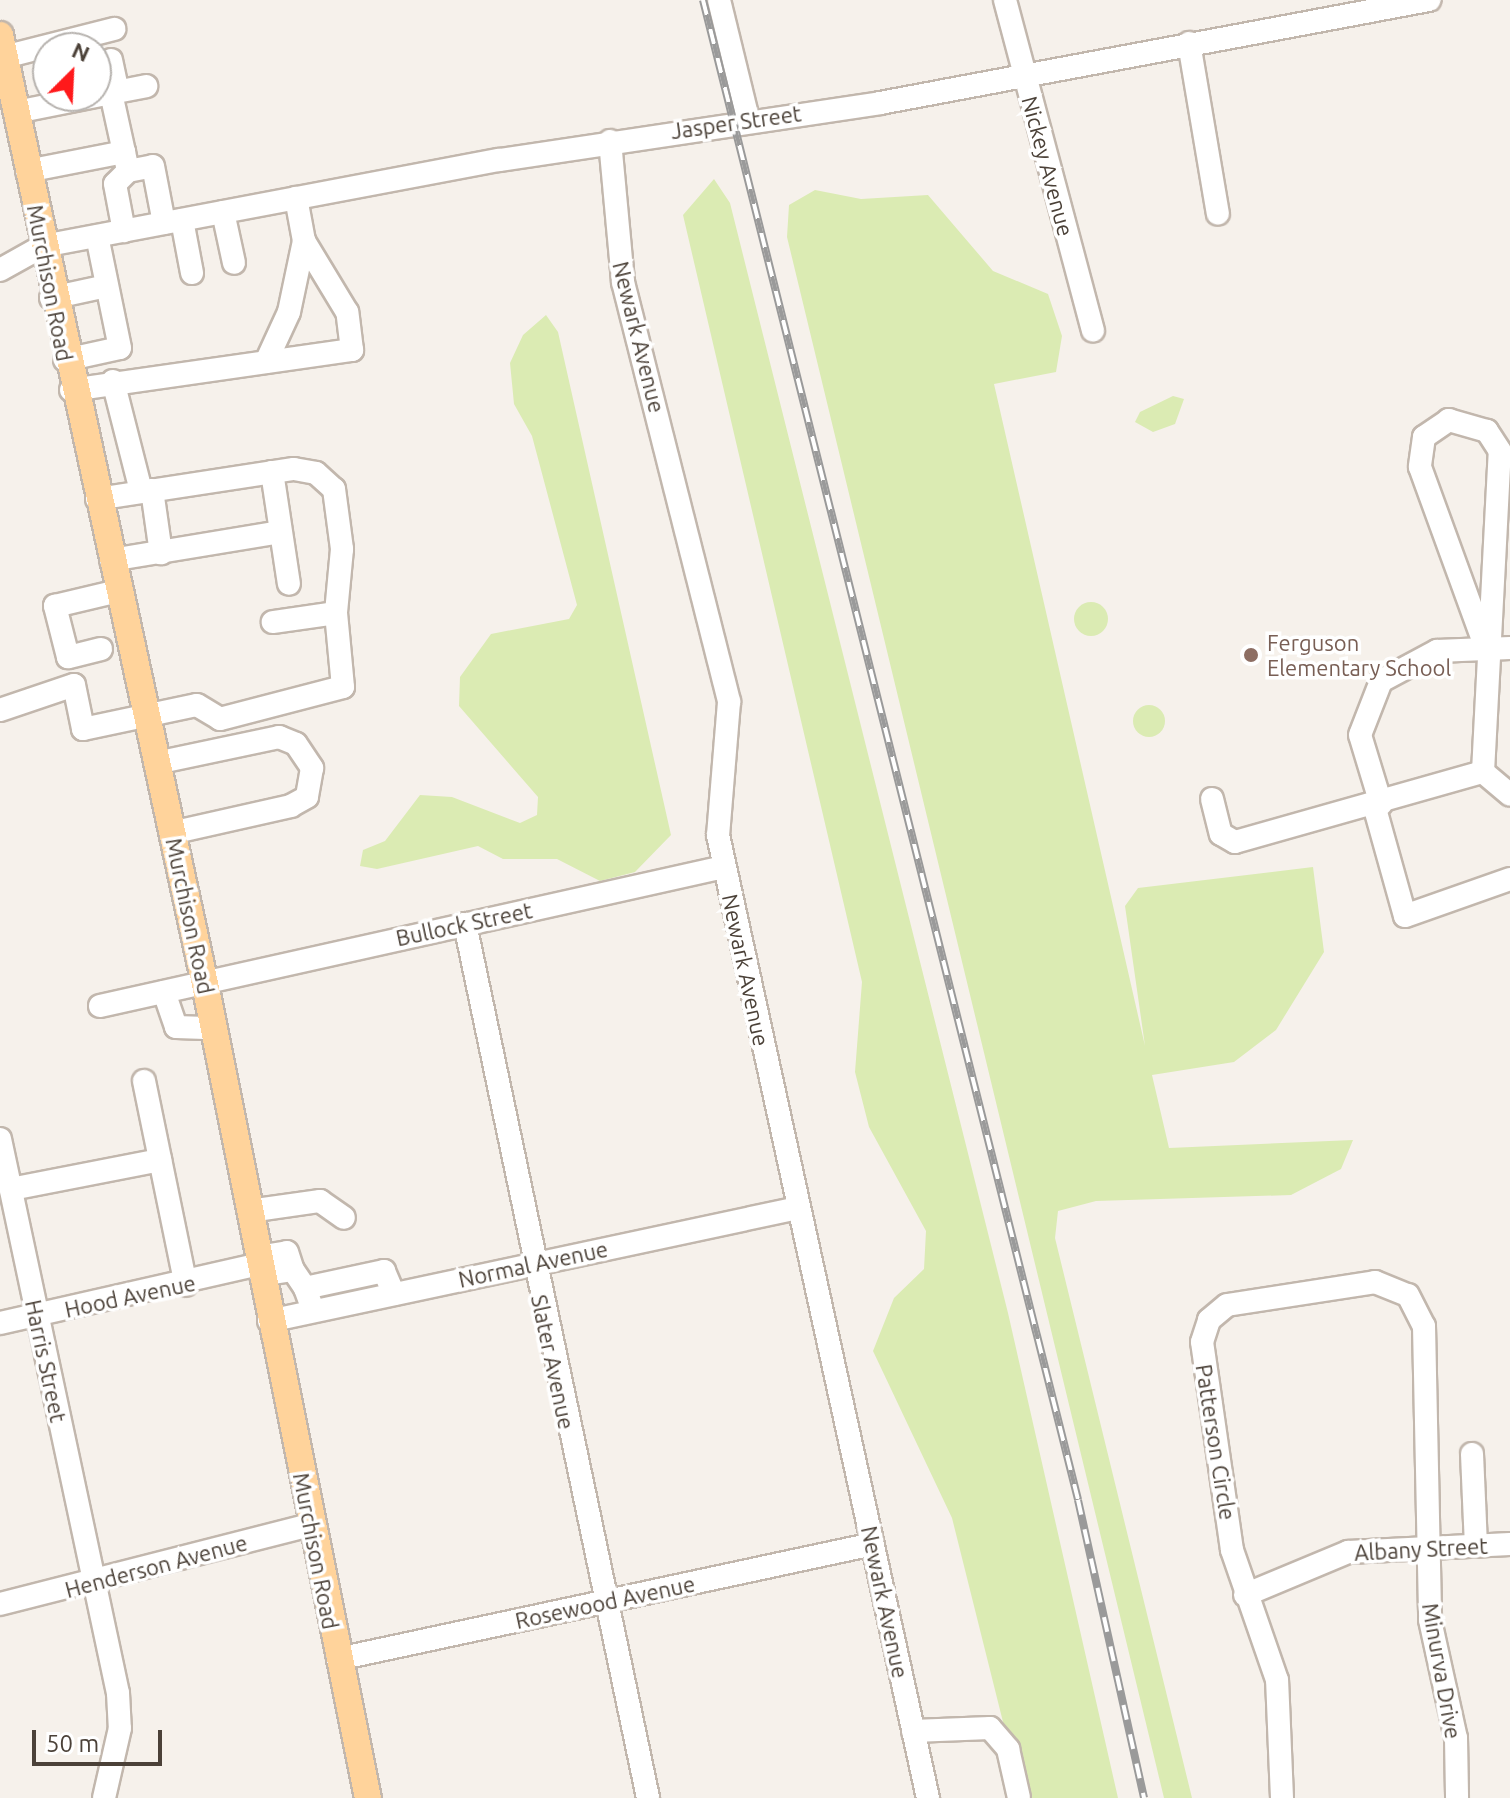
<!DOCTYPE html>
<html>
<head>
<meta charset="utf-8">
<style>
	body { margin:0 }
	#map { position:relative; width:1510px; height:1798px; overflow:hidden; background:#f6f1eb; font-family:Ubuntu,sans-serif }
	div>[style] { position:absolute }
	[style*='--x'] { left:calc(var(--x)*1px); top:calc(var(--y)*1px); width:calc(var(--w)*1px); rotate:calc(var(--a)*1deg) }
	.green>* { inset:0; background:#dbebb3 }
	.round { border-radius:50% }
	.roads { filter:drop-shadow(2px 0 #c2b7ad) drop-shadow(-2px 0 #c2b7ad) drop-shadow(0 2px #c2b7ad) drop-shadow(0 -2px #c2b7ad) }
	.minor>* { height:22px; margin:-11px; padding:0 11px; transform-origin:11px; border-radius:11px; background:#fff }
	.major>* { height:26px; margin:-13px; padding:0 13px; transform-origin:13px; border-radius:13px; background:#ffd39b }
	.rail>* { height:8px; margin-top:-4px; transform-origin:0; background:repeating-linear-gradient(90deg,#fff 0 15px,#9a9a9a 0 30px); box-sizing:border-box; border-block:2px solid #9a9a9a }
	.dots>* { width:22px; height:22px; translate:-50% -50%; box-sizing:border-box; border:4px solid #fff; border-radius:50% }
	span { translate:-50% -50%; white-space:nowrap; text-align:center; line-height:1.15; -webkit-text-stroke:7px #fff; paint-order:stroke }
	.street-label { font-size:22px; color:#4b4138 }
	.education-label { font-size:22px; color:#785e54 }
	.left { translate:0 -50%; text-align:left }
	.north { position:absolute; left:32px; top:32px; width:80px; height:80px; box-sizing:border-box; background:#fff; border:2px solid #b7b3af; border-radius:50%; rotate:24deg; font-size:22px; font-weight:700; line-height:32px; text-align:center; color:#4b4138 }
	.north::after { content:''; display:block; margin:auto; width:28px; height:36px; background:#ff191b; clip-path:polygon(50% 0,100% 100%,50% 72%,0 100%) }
	.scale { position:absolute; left:32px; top:1730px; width:130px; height:36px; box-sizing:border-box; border:4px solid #4b4138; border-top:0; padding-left:10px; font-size:24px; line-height:28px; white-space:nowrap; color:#4b4138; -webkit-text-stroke:6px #fff; paint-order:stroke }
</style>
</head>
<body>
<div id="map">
	<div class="green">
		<div style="clip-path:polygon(714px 179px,730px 203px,1008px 1313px,1118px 1798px,1022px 1798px,952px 1518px,873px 1351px,894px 1298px,924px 1269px,926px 1231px,869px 1127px,855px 1072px,862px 982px,683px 215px)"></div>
		<div style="clip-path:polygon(815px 190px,861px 199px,928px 195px,993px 271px,1048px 294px,1062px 336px,1056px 372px,994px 384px,1145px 1046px,1125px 906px,1138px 888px,1313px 867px,1324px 952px,1276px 1030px,1234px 1062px,1152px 1075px,1169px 1148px,1353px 1140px,1341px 1169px,1291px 1195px,1096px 1201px,1058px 1211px,1055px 1238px,1192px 1798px,1164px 1798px,787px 237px,789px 205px)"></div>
		<div style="clip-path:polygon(546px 315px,558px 332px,671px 835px,635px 872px,600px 881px,557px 859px,503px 859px,478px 846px,377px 869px,360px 866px,363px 850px,385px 841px,420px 795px,452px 797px,520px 823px,537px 815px,538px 797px,459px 706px,460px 677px,491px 634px,569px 619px,577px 605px,532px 436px,514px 404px,510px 363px,523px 335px)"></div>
		<div style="clip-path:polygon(1173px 396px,1184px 399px,1175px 424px,1153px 432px,1135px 422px,1140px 412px)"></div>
		<div class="round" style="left:1074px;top:602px;width:34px;height:34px"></div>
		<div class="round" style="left:1133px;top:705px;width:32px;height:32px"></div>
	</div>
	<div class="roads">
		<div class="minor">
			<div style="--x:719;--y:0;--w:122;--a:76.3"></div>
			<div style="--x:1005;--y:0;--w:342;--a:75.1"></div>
			<div style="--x:1189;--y:43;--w:173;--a:80.4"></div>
			<div style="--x:4;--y:57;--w:114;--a:-14.3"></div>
			<div style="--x:111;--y:60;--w:33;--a:78"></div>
			<div style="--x:111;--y:93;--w:36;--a:-11"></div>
			<div style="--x:16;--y:112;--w:97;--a:-11.3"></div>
			<div style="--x:111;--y:93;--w:60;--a:77.6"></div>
			<div style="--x:610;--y:141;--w:142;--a:84.7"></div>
			<div style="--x:623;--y:282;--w:433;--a:75.8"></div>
			<div style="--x:729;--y:702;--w:133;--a:94.7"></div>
			<div style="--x:718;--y:835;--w:986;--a:77.7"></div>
			<div style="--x:27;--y:171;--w:99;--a:-11.1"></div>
			<div style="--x:124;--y:152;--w:19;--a:78"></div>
			<div style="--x:128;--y:171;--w:18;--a:135"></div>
			<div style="--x:115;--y:184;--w:48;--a:79.2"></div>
			<div style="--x:128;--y:171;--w:25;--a:-11"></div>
			<div style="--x:153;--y:166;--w:58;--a:79.1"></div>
			<div style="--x:223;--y:212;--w:52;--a:77.8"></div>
			<div style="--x:182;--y:220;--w:54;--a:79.3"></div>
			<div style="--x:0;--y:270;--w:49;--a:-29.2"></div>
			<div style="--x:43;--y:246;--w:465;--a:-10.7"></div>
			<div style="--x:500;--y:160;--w:384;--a:-8.5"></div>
			<div style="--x:880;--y:103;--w:559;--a:-10.63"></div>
			<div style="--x:51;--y:298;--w:57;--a:-12.1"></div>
			<div style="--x:65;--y:360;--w:56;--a:-12.3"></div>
			<div style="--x:120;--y:348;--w:114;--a:-101.6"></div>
			<div style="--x:266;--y:362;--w:55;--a:-65.3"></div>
			<div style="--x:289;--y:312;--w:73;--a:-78.1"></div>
			<div style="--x:113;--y:381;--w:114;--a:75.7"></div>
			<div style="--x:71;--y:390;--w:284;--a:-8.1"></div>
			<div style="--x:352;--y:350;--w:38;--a:-97"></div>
			<div style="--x:347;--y:312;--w:83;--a:-121.2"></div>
			<div style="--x:304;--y:241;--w:44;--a:-100.5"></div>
			<div style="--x:272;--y:472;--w:113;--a:81.4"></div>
			<div style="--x:152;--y:490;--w:64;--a:81.9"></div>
			<div style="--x:97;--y:499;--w:199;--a:-8.7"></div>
			<div style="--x:294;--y:469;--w:22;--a:10"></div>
			<div style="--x:316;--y:473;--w:24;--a:42"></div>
			<div style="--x:334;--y:489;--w:61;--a:82.4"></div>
			<div style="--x:342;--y:549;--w:64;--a:95.4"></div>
			<div style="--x:111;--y:560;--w:171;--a:-9.4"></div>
			<div style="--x:101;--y:649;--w:34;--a:166"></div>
			<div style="--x:68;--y:657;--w:53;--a:-104.3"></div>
			<div style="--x:55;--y:606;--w:65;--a:-13.4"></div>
			<div style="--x:0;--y:710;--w:78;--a:-18.7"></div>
			<div style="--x:74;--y:685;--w:45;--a:78.4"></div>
			<div style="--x:83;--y:729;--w:116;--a:-11.9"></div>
			<div style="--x:197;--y:705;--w:27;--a:31"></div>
			<div style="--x:220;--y:719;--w:127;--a:-14.6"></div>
			<div style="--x:343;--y:687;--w:74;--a:-95.4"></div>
			<div style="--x:336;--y:613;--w:64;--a:171.9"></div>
			<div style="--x:156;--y:763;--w:126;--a:-11.9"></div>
			<div style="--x:279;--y:737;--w:18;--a:22"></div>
			<div style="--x:296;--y:744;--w:29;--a:56"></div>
			<div style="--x:312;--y:768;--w:29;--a:100"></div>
			<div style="--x:307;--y:797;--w:18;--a:151"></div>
			<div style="--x:291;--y:806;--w:123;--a:167.3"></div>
			<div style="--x:1483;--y:772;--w:35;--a:40"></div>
			<div style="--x:1212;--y:799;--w:36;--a:76"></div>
			<div style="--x:1221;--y:834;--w:16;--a:30"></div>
			<div style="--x:1235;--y:842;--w:258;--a:-15.8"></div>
			<div style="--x:1483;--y:772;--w:321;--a:-87"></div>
			<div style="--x:1500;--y:451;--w:24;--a:-123"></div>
			<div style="--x:1487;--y:431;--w:40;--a:-164"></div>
			<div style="--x:1449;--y:420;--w:30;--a:146"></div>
			<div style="--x:1424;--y:437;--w:30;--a:98"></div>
			<div style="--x:1420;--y:467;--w:193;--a:70"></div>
			<div style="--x:1381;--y:804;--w:72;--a:-106.9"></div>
			<div style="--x:1360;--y:735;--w:58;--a:-68.7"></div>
			<div style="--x:1381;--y:681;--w:64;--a:-28.2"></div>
			<div style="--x:1437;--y:651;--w:73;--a:-2.4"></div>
			<div style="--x:1374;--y:805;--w:115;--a:74.4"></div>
			<div style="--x:1405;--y:916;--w:111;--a:-19.4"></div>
			<div style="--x:465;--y:924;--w:893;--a:78.17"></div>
			<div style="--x:164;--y:992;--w:37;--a:71"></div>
			<div style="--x:176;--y:1027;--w:37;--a:2"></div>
			<div style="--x:100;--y:1006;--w:639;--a:-12.56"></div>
			<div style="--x:144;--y:1081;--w:208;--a:78.4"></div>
			<div style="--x:0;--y:1139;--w:566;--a:77.98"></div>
			<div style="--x:118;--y:1693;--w:35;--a:87"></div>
			<div style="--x:120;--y:1728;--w:72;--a:102.9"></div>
			<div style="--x:11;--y:1189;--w:152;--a:-11"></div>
			<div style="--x:249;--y:1211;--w:72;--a:-8"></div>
			<div style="--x:320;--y:1201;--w:29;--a:35"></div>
			<div style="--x:257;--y:1257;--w:30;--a:-9"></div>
			<div style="--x:287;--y:1252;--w:19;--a:72"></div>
			<div style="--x:261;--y:1275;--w:32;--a:-9"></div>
			<div style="--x:293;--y:1270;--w:22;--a:56"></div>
			<div style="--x:313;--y:1310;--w:23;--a:-110"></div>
			<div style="--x:305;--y:1288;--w:81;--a:-12.1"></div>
			<div style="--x:384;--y:1271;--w:25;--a:67"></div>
			<div style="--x:269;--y:1321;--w:541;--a:-12.06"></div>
			<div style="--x:0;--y:1323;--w:266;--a:-12.8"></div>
			<div style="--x:1472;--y:1454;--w:90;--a:87.5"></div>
			<div style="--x:1245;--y:1595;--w:112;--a:-22.7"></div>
			<div style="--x:1348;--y:1552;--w:162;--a:-2.8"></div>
			<div style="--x:0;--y:1604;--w:321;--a:-14.3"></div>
			<div style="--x:338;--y:1659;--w:547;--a:-12.13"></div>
			<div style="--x:913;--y:1731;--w:77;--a:-2.2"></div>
			<div style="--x:990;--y:1728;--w:28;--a:49"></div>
			<div style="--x:1008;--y:1749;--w:50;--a:77.3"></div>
			<div style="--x:1282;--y:1798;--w:118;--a:-92.4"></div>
			<div style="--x:1277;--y:1680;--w:138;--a:-109.1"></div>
			<div style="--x:1232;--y:1550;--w:210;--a:-98.2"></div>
			<div style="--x:1202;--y:1342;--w:23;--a:-72"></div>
			<div style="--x:1209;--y:1320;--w:23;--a:-40"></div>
			<div style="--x:1227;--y:1305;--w:150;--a:-8.8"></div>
			<div style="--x:1375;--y:1282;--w:35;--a:22"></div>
			<div style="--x:1408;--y:1295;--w:35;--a:63"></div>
			<div style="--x:1424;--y:1326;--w:294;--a:88.8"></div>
			<div style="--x:1430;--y:1620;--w:121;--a:77.6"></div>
			<div style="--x:1456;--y:1738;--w:60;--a:89"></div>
		</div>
		<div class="major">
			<div style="--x:0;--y:35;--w:971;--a:77.81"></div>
			<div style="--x:205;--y:984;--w:830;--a:78.68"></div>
		</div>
	</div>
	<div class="rail">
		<div style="--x:703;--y:0;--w:1546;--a:75.96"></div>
		<div style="--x:1078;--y:1500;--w:305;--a:77.5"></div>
	</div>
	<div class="dots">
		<div style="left:1251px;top:655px;background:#8d6e63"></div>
	</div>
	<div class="street-label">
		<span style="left:736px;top:122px;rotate:-8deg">Jasper Street</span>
		<span style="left:1048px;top:166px;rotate:75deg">Nickey Avenue</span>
		<span style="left:50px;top:283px;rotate:79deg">Murchison Road</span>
		<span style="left:639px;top:337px;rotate:76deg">Newark Avenue</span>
		<span style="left:190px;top:916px;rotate:78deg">Murchison Road</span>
		<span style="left:464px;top:924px;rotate:-12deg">Bullock Street</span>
		<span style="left:746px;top:970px;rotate:78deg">Newark Avenue</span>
		<span style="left:533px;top:1264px;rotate:-12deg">Normal Avenue</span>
		<span style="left:130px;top:1296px;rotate:-12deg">Hood Avenue</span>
		<span style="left:46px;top:1361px;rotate:78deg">Harris Street</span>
		<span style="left:553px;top:1362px;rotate:78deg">Slater Avenue</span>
		<span style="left:1216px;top:1442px;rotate:81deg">Patterson Circle</span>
		<span style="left:1421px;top:1549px;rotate:-3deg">Albany Street</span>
		<span style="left:316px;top:1551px;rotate:79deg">Murchison Road</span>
		<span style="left:156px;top:1566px;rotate:-15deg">Henderson Avenue</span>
		<span style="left:605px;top:1602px;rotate:-12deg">Rosewood Avenue</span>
		<span style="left:885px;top:1602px;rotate:78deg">Newark Avenue</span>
		<span style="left:1442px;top:1671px;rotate:80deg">Minurva Drive</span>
	</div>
	<div class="education-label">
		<span class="left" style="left:1267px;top:655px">Ferguson<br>Elementary School</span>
	</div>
	<div class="north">N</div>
	<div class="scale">50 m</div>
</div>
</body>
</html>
